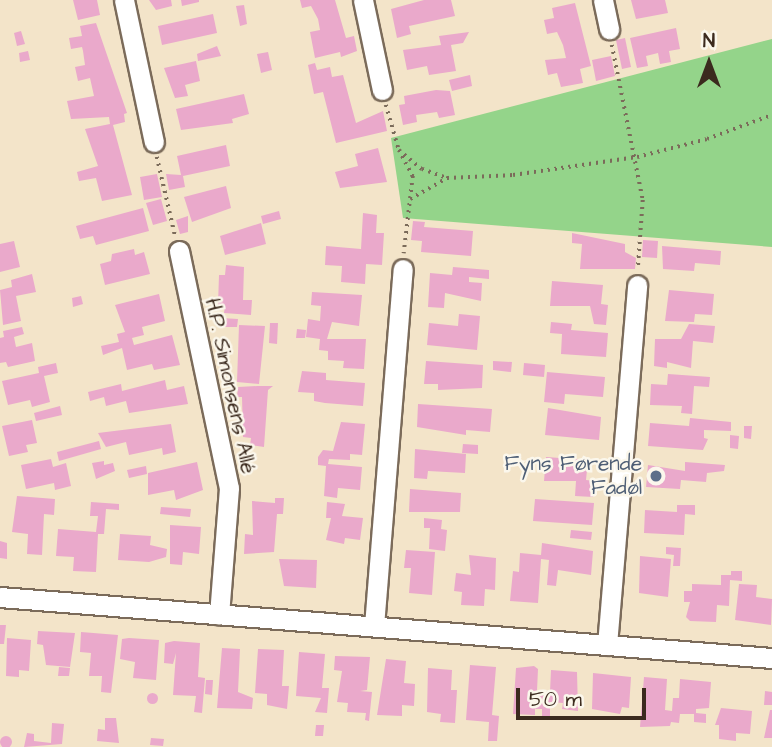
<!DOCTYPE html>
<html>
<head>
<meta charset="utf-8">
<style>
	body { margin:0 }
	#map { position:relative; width:772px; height:747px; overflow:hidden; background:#f3e4c9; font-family:"Architects Daughter",sans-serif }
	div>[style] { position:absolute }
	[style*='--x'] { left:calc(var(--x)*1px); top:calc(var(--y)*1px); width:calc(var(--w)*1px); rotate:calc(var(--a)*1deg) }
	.green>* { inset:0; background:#94d48a }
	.building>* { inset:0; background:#eaa9cb }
	.round { border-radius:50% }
	.path>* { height:3.5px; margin-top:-1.75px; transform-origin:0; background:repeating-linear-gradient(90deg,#7b6b5a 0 2px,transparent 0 7px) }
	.roads { filter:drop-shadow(2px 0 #7b6b5a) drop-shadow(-2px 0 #7b6b5a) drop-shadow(0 2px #7b6b5a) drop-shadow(0 -2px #7b6b5a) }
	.minor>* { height:19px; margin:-9.5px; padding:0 9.5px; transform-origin:9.5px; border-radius:9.5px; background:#fff }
	.dots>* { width:19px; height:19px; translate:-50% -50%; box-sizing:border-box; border:4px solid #fbf7ec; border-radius:50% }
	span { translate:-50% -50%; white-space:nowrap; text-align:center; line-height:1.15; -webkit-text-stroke:5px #fbf7ec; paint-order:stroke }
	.street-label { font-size:21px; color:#3b2a1e }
	.service-label { font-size:21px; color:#4e5e75 }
	.right { translate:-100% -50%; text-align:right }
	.north { position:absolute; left:674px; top:28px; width:70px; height:70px; -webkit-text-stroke:5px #fbf7ec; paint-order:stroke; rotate:0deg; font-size:19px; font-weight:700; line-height:28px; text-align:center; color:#3b2a1e }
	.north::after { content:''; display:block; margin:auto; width:24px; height:32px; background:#3b2a1e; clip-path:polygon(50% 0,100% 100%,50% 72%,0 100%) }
	.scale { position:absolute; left:516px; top:688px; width:130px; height:32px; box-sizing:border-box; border:4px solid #3b2a1e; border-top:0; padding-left:9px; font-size:21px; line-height:24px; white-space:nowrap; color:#3b2a1e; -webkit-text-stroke:5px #fbf7ec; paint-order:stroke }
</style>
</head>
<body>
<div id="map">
	<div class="green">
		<div style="clip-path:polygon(772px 39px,772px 247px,403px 218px,391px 138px)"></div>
	</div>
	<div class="building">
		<div style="clip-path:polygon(73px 0,97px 0,100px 15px,78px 20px)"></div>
		<div style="clip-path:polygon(149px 0,171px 0,172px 6px,156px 10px)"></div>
		<div style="clip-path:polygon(181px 0,199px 0,199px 2px,182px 6px)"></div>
		<div style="clip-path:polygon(300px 0,335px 0,346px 38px,354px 36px,357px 51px,341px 57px,340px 52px,315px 58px,310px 32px,320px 30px,318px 19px,311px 6px,302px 8px)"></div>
		<div style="clip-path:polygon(451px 0,455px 16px,409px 26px,411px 34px,397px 38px,391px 9px,424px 0)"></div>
		<div style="clip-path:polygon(631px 0,665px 0,668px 13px,636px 19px)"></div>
		<div style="clip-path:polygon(575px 3px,591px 66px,580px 69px,583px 83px,561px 87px,557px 73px,548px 75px,545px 60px,566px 58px,563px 45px,557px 32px,547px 34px,544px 20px,554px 18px,552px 8px)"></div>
		<div style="clip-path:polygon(244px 5px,247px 24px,240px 26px,236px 6px)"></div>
		<div style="clip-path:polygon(213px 14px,217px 33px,162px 45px,158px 26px)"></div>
		<div style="clip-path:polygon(96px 23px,127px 113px,124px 114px,125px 122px,113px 125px,132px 195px,102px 201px,96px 178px,79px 181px,77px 172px,98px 166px,85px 129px,110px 124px,109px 117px,71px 119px,67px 101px,94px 96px,90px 78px,78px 81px,75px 67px,85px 65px,83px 51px,82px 47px,71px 49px,69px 38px,82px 36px,80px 26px)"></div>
		<div style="clip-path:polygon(676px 28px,680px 49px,669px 51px,671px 62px,660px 64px,658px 53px,646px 56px,648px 66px,637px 68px,630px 38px)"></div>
		<div style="clip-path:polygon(21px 31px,25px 44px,17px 46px,14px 33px)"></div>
		<div style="clip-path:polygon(469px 32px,463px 43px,451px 45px,456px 71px,429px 75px,427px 66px,407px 70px,403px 50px,441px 45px,439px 36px)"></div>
		<div style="clip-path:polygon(625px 38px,631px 67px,622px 69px,616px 40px)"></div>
		<div style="clip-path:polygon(217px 46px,221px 56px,198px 61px,197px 54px)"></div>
		<div style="clip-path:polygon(28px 51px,30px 60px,20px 62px,19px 53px)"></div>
		<div style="clip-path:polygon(268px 52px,272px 70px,261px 73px,257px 54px)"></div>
		<div style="clip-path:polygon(611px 56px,615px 76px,596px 81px,592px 60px)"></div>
		<div style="clip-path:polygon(196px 61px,200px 81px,185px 85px,188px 96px,175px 98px,164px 68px)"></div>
		<div style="clip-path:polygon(315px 63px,317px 70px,330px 67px,332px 77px,343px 75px,356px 123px,383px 111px,387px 131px,336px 143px,323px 92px,314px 94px,308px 65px)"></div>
		<div style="clip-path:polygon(470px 75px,472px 86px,452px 91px,449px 80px)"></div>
		<div style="clip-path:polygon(436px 90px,450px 91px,455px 115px,439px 118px,437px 112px,416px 115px,417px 122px,403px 125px,399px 105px,405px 104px,404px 96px)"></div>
		<div style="clip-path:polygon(244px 94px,249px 114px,232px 119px,233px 123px,181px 130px,176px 109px)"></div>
		<div style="clip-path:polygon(226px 145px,230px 166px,183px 176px,185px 187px,169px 190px,166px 174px,181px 175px,177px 156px)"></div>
		<div style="clip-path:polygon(378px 148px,387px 182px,340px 188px,335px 172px,358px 166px,355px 154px)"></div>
		<div style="clip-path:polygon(157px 174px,162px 197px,144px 200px,140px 177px)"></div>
		<div style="clip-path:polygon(226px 186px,231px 208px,192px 222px,184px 197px)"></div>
		<div style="clip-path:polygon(161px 199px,167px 221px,153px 225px,146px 203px)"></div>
		<div style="clip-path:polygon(143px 208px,149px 231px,96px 245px,93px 236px,80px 239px,76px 226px)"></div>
		<div style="clip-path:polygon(279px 211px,281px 219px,263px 224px,261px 216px)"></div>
		<div style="clip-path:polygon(363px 213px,377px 215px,376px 233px,384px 233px,382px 265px,366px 264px,365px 284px,341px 282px,342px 266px,325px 265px,326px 246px,361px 249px)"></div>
		<div style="clip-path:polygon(188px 216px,188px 232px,180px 234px,176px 220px)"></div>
		<div style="clip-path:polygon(413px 221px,425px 222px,424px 227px,473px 231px,471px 256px,421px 252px,422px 241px,411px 240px)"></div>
		<div style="clip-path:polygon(261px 223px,266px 244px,225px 255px,220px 236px)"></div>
		<div style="clip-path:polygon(572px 233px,625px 244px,625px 252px,636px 258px,635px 269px,580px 269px,582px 244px,572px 243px)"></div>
		<div style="clip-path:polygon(643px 240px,658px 241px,657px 258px,642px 257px)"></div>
		<div style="clip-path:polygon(14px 241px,20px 267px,0 272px,0 244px)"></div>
		<div style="clip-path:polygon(662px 246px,721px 251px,720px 265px,695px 263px,694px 271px,663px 269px)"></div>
		<div style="clip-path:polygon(134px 249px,135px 255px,144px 252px,150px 274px,105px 285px,100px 264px,111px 261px,112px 254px)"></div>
		<div style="clip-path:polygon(226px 265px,244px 267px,243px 300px,252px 300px,251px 315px,224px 313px,225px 305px,218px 305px,219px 275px,225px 275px)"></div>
		<div style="clip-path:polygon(453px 267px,489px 270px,489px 279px,469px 277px,469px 282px,482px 283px,481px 301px,445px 293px,444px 308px,428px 307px,430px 273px,452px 275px)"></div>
		<div style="clip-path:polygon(32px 274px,36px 292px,16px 296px,21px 321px,3px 325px,0 290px,12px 287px,11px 280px)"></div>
		<div style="clip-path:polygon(552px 281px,603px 285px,601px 304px,608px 305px,606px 325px,594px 324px,590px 306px,550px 306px)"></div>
		<div style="clip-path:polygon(669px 290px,714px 294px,712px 315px,695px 314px,694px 322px,665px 321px)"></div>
		<div style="clip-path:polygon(312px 292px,362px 295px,359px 326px,332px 322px,327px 339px,366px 339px,364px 369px,343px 368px,344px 361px,328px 360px,328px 351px,319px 350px,320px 339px,306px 337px,308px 319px,320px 321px,321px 306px,311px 305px)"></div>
		<div style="clip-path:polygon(159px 294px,165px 321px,142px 327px,144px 335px,132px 338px,134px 345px,172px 335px,180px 365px,154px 370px,152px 364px,127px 370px,122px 348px,103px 355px,101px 346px,119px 342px,117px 334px,125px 332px,115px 305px)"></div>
		<div style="clip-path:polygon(81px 296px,83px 304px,73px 307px,72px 298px)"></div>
		<div style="clip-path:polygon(459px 314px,480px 316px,477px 350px,427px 345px,429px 323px,458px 326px)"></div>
		<div style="clip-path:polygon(221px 318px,238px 319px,237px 327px,221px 327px)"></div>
		<div style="clip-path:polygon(551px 322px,572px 324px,571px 330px,608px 333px,606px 357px,561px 354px,562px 334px,550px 333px)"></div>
		<div style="clip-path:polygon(270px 323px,278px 323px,277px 344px,269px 343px)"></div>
		<div style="clip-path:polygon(689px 324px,715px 326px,713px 343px,693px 341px,691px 368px,667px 362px,667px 368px,654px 366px,655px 339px,681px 339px)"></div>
		<div style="clip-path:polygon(239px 325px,265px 326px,259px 384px,237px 382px)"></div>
		<div style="clip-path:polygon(22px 327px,24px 334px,14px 337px,16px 347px,32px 343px,35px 361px,8px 367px,6px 362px,0 363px,0 338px,4px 337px,3px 331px)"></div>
		<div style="clip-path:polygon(297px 329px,306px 330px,305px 338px,296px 338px)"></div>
		<div style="clip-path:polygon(426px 361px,483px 365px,482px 388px,438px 390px,438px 384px,424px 384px)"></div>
		<div style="clip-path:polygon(493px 361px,512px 362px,511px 372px,493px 370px)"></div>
		<div style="clip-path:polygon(56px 363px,58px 373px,44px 376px,50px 402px,32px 407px,30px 400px,8px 405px,2px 381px,39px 373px,38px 367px)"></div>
		<div style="clip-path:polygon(524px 363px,545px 365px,544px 377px,523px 375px)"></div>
		<div style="clip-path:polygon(302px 371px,326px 373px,326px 380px,365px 383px,363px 406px,325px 403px,314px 401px,314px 393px,298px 392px)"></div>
		<div style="clip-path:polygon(547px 372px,605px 377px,603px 397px,565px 394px,564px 404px,544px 402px)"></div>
		<div style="clip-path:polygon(668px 374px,710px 377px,709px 387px,694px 386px,692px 414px,681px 413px,682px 406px,650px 405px,651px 384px,667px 385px)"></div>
		<div style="clip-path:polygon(165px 380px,167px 390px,184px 386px,188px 404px,129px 413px,126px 401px,106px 406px,104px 397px,90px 401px,88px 392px,121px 384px,122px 391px)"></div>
		<div style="clip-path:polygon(258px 386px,273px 386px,268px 390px,264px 447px,250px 445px,251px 438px,243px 437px,242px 397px,237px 397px,238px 387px)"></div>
		<div style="clip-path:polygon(418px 404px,492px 409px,490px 432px,466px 430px,466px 435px,417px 427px)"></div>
		<div style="clip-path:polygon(60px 406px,62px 415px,36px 421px,34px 413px)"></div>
		<div style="clip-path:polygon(548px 408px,601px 417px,599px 440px,545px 435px)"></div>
		<div style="clip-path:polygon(690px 418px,731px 422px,731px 431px,704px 430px,704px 438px,708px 439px,703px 450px,648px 446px,650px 423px,689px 426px)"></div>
		<div style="clip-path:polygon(32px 420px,37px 443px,26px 445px,28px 452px,9px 456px,2px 426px)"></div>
		<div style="clip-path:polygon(341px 422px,365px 424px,362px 455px,350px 454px,350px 460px,329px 459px,328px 464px,362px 467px,360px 490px,338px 488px,337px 498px,324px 496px,326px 466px,318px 465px,318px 457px,323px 450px,333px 451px)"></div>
		<div style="clip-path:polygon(171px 424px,176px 452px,163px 455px,162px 448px,129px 455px,126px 442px,106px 447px,98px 433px)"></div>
		<div style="clip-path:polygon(744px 426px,752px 426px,751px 439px,744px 438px)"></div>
		<div style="clip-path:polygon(730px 435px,739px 436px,738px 449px,730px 448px)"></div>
		<div style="clip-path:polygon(99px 441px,101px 449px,59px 461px,57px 452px)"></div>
		<div style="clip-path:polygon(463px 444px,478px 445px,478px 454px,462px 453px)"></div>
		<div style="clip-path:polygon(415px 449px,466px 454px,465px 473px,428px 471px,427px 479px,414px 478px)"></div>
		<div style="clip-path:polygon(546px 457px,588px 460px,586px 480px,595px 481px,593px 497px,575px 496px,576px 481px,544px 481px)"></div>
		<div style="clip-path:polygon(51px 459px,53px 467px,66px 463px,71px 486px,55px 490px,54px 483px,26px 489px,21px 465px)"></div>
		<div style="clip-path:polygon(104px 461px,104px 465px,113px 463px,115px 471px,96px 479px,92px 463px)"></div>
		<div style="clip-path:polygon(197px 462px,203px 490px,176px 500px,174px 490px,148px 495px,148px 473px)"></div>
		<div style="clip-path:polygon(685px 462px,725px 465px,724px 471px,707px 473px,706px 482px,681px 480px,680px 489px,646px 487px,648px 465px,685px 471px)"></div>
		<div style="clip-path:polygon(146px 466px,147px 474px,129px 478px,127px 470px)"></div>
		<div style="clip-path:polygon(410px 489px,461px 493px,460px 512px,409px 512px)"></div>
		<div style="clip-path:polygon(17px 496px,55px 499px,54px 515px,44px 514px,42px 555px,27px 554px,28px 534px,12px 532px)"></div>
		<div style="clip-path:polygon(275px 498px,284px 498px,283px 514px,277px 514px,274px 552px,244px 554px,245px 534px,253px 535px,252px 501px,275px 503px)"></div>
		<div style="clip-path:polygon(535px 499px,594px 503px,592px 525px,533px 521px)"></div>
		<div style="clip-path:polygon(91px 502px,119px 504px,119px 510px,106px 509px,104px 534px,98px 534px,96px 572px,73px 571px,74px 557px,56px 556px,58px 529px,96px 532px,98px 516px,90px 516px)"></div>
		<div style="clip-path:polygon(327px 502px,345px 504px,342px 516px,363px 518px,360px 540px,345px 538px,344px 544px,326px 540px,331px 518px,326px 518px)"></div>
		<div style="clip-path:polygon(677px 505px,695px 505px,695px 515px,685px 514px,684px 535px,644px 533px,645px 510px,677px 512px)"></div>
		<div style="clip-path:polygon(161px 507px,191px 509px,190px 517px,160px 514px)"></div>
		<div style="clip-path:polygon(424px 518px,442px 520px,441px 529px,447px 530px,445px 551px,429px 549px,430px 528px,424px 528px)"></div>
		<div style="clip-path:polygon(170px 525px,201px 527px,199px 554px,183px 552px,182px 565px,170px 564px)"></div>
		<div style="clip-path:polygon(571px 530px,592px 532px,591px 540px,570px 538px)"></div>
		<div style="clip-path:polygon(120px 534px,151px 536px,150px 545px,167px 549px,166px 557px,149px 562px,118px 560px)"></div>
		<div style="clip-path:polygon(0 541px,7px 543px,7px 559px,0 558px)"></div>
		<div style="clip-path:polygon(542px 543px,593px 551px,591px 575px,558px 570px,556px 586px,547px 585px,549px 560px,541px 559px,538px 603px,510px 601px,513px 571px,519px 572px,520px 553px,541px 555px)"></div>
		<div style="clip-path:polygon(666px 547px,681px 548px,680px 566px,673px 566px,674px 555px,666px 554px)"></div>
		<div style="clip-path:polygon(406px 550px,435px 552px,432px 595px,409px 593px,411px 568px,404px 568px)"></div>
		<div style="clip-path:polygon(469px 555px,496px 558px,495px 590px,485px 589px,484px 606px,461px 605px,462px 592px,454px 591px,456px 573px,471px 575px)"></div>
		<div style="clip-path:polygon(640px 556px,671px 559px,668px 597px,639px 593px)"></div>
		<div style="clip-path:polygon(279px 559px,317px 560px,316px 588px,284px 586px)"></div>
		<div style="clip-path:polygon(731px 571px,742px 571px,742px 581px,730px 580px,729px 606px,717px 605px,716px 622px,690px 621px,686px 617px,690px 602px,684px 602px,684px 591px,692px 591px,692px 584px,721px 585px,721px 575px,731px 575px)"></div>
		<div style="clip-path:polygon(739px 584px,757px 585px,756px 597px,772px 599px,771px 625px,735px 620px)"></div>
		<div style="clip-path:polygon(0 625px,6px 625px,4px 644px,0 644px)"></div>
		<div style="clip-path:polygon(38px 631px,75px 633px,70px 667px,46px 665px,43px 645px,37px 644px)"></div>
		<div style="clip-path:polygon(81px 632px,118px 635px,111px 693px,101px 692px,102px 676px,89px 676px,91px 653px,80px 652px)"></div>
		<div style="clip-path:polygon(7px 638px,31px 640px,29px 671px,19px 670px,19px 677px,6px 676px)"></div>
		<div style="clip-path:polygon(129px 638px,159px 640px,156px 680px,133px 678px,135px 662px,120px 659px,122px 639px)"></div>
		<div style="clip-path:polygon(174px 641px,200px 643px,198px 677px,205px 678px,202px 713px,194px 712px,196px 696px,173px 695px,176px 653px,173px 664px,164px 663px,165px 643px)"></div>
		<div style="clip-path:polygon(222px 648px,240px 649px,238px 692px,253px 698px,252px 709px,217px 708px)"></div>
		<div style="clip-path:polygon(258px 649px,284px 650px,282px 686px,289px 686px,287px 709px,267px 705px,267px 694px,255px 693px)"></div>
		<div style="clip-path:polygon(299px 652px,325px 654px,322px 688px,329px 688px,327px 713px,315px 712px,321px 698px,296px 696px)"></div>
		<div style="clip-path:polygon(335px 656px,370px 657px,367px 690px,360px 691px,372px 692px,369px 721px,365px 720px,366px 713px,347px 712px,348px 703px,337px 702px,342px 671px,334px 670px)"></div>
		<div style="clip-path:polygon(386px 659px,406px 661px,404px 683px,415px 684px,414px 706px,402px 705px,402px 716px,377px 715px)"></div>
		<div style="clip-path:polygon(470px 665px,496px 667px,492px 715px,499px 716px,497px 741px,488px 741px,489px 722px,466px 720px)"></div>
		<div style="clip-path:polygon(534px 666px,538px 669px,537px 691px,550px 692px,551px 670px,577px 672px,578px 711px,562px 709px,563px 703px,550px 702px,550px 716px,542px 716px,542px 709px,535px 709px,535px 715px,513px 714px,516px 668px)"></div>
		<div style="clip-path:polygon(59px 667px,70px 668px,69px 676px,58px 676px)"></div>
		<div style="clip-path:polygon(428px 668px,452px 670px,451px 690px,457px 690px,455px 723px,440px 722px,441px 714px,427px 712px)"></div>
		<div style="clip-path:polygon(593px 673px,631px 677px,629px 708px,622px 707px,620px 714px,592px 709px)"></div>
		<div style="clip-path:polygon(644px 677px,667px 679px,665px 710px,672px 711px,673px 698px,679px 698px,680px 679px,711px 682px,709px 708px,696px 709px,696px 713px,706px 714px,706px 723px,694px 722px,694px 714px,680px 714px,679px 723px,671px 722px,670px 726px,640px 727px)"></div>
		<div style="clip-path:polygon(206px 680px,213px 680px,212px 695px,205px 694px)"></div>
		<div style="clip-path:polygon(765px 691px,772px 692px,772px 705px,764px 705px)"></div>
		<div class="round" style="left:146.5px;top:692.5px;width:11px;height:11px"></div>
		<div style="clip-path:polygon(721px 708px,752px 711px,750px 734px,736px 733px,736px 741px,719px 739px,719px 725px,715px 725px)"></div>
		<div style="clip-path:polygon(770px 710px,772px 710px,772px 738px,764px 738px)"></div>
		<div style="clip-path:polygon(105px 718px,116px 718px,119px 743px,97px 741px,98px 729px,105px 730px)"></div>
		<div style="clip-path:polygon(52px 723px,64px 724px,62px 744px,24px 747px,27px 733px,34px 734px,34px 741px,51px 743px)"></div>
		<div style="clip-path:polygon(316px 725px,324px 725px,323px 736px,315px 736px)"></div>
		<div class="round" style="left:0;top:736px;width:12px;height:12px"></div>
		<div style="clip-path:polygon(151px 738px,164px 739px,163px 746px,150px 745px)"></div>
	</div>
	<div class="path">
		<div style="--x:612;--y:45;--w:158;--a:78.7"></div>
		<div style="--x:643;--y:200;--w:69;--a:94.1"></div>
		<div style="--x:386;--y:105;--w:47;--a:73.9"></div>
		<div style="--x:399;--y:150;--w:30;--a:62"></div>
		<div style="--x:413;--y:176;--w:78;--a:96.7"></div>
		<div style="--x:399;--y:150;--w:30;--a:40"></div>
		<div style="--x:422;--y:169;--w:27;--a:20"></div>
		<div style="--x:447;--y:178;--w:66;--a:-2.6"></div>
		<div style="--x:513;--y:175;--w:125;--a:-8.3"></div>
		<div style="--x:637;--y:157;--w:72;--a:-14.4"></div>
		<div style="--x:707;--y:139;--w:69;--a:-20.3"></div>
		<div style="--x:157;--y:157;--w:80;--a:77"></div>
		<div style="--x:410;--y:199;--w:43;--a:-29.6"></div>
	</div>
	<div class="roads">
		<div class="minor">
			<div style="--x:124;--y:0;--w:145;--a:78.1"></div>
			<div style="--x:363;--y:0;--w:92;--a:78.1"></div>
			<div style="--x:603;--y:0;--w:30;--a:78"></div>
			<div style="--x:179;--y:251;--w:242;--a:78.1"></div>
			<div style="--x:229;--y:488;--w:127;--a:94.5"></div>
			<div style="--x:0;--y:597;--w:774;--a:4.52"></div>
			<div style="--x:374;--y:626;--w:358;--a:-85.4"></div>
			<div style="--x:607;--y:645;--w:361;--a:-85.2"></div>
		</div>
	</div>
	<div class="dots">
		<div style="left:656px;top:476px;background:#5c6f8a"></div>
	</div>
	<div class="street-label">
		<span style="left:230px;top:386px;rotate:78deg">H.P. Simonsens Allé</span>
	</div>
	<div class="service-label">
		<span class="right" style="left:642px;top:476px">Fyns Førende<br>Fadøl</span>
	</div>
	<div class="north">N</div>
	<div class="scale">50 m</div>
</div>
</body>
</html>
